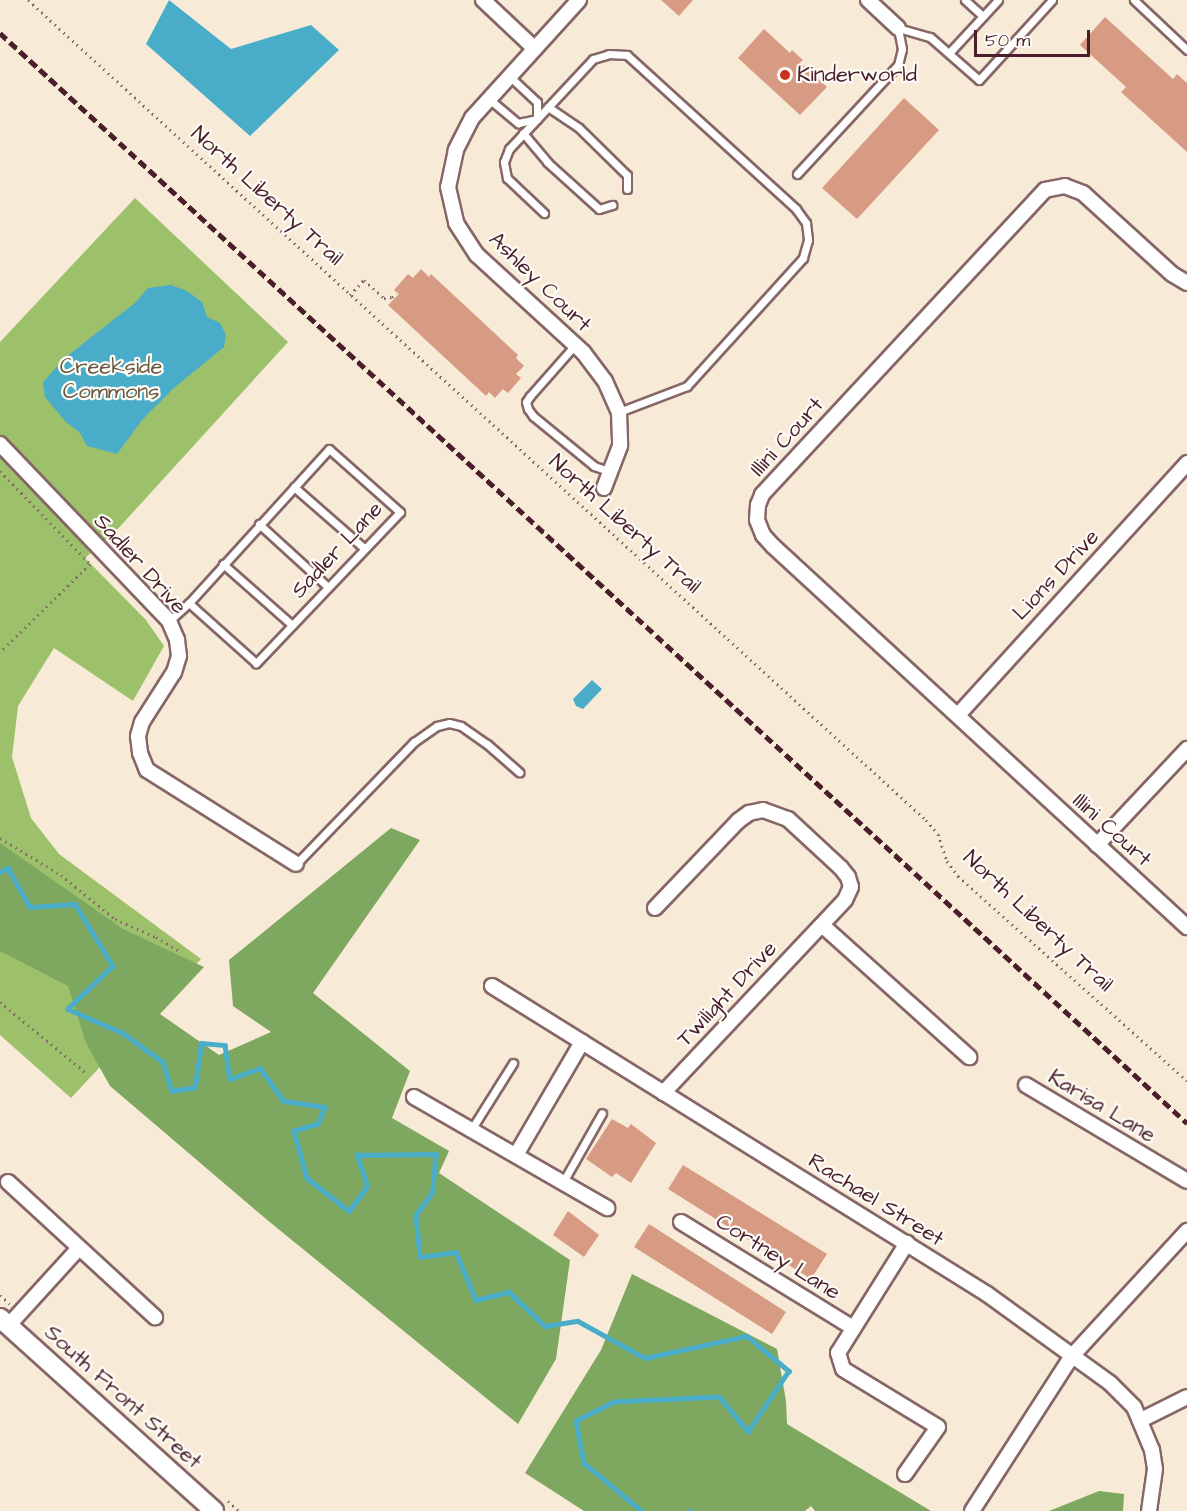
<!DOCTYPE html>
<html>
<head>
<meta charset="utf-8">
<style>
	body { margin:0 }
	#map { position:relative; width:1187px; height:1511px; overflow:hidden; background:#f7ebd7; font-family:"Architects Daughter",sans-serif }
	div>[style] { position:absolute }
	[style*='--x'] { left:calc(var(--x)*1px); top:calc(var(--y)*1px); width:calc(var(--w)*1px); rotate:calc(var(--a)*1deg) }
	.green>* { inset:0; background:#9dc16b }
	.forest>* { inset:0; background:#7ea75f }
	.water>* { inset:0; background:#49adc9 }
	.stream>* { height:4.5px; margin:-2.25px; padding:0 2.25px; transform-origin:2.25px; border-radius:2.25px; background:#49adc9 }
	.building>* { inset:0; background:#d79b83 }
	.path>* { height:3px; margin-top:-1.5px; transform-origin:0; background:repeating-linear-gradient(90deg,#876667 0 1.5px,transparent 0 6px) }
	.roads { filter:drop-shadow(2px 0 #876667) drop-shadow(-2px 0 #876667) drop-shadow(0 2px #876667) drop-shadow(0 -2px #876667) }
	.lane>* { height:7px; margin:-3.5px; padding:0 3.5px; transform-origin:3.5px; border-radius:3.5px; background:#fff }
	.street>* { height:14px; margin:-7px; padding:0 7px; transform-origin:7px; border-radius:7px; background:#fff }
	.secondary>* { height:18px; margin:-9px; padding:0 9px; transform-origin:9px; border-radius:9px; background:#fff }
	.rail>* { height:4.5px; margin-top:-2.25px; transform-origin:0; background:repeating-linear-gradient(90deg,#4a1f2b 0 9px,transparent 0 13.5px) }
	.dots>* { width:16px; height:16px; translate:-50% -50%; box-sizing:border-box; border:3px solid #fdfcf7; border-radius:50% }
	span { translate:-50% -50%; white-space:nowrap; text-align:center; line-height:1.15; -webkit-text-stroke:4.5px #fdfcf7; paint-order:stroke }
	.poi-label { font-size:22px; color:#4a1f2b }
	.left { translate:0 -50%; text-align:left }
	.street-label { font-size:22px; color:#4a1f2b }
	.park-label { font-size:22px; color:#675841 }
	.scale { position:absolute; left:974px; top:30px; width:116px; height:27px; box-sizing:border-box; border:3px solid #4a1f2b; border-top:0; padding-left:8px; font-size:18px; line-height:21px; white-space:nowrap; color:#4a1f2b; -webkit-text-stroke:4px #fdfcf7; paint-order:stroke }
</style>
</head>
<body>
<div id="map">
	<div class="green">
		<div style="clip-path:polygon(135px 198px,288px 342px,115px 532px,85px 558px,146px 620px,164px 646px,133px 701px,54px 648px,18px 706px,12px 757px,31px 818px,59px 854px,201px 959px,71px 1098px,0 1035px,0 342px)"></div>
	</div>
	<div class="forest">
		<div style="clip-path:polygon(391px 828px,420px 840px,313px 993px,410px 1071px,392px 1118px,449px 1151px,439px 1173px,570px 1260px,556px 1359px,518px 1424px,266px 1219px,110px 1086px,86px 1043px,68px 986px,0 951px,0 843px,123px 929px,204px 967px,160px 1014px,219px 1055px,271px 1032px,233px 1006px,229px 960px)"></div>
		<div style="clip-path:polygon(632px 1274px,777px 1349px,786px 1401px,787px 1424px,931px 1511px,815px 1511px,811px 1506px,805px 1511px,584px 1511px,525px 1473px,601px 1350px)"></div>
		<div style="clip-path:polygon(1099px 1491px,1124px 1494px,1123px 1511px,1049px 1511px)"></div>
	</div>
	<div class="water">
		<div style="clip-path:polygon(169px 0,231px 49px,311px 25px,339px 50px,250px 136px,146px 44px)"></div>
		<div style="clip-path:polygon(171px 285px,187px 291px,202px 302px,207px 317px,220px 323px,226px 335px,224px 347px,174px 388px,142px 420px,117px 454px,87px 446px,80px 433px,65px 421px,45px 397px,43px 382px,66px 357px,136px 302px,148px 288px)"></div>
		<div style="clip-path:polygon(592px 680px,602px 689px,583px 709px,576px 706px,573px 699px)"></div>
	</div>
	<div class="stream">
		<div style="--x:0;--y:872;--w:9;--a:-27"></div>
		<div style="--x:8;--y:868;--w:45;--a:60.6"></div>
		<div style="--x:30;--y:907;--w:45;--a:-3.8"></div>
		<div style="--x:75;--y:904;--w:73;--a:58.5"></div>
		<div style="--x:113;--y:966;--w:62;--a:136.3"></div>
		<div style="--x:68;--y:1009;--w:60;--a:23.6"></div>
		<div style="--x:123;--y:1033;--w:49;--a:35.9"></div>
		<div style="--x:163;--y:1062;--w:30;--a:73"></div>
		<div style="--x:172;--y:1091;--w:23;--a:-10"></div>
		<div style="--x:195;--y:1087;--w:44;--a:-82.2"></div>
		<div style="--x:201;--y:1043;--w:24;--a:5"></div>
		<div style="--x:225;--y:1045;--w:34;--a:82"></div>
		<div style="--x:230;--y:1079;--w:32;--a:-20"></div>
		<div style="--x:260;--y:1068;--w:41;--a:54"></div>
		<div style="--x:284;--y:1101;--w:41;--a:8.3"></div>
		<div style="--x:325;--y:1107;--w:18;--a:112"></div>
		<div style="--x:318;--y:1124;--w:25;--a:164"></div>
		<div style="--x:294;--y:1131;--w:49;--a:74.5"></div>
		<div style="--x:307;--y:1178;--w:53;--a:38.2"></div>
		<div style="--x:349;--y:1211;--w:31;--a:-54"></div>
		<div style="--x:367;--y:1186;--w:33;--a:-108"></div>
		<div style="--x:357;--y:1155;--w:79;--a:-0.7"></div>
		<div style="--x:436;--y:1154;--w:38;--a:95"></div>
		<div style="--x:433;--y:1192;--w:29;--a:126"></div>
		<div style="--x:416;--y:1215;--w:42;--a:84.6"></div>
		<div style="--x:420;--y:1257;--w:36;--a:-8"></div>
		<div style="--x:456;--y:1252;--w:52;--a:67.4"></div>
		<div style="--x:476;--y:1300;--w:34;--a:-14"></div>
		<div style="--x:509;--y:1292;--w:50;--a:43.4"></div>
		<div style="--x:545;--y:1326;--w:33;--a:-9"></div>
		<div style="--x:578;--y:1321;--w:77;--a:28.9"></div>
		<div style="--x:645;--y:1358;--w:104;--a:-12.2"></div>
		<div style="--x:747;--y:1336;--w:55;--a:39.8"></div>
		<div style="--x:789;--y:1371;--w:73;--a:123.9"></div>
		<div style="--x:748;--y:1432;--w:45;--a:-129.6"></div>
		<div style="--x:719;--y:1397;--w:105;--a:177.3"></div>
		<div style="--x:614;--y:1402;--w:42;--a:153.4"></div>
		<div style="--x:576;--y:1421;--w:43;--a:79.2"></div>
		<div style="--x:584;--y:1463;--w:75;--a:39.6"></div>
		<div style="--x:689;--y:1511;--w:2;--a:0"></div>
	</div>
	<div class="building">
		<div style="clip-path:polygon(661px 0,693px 0,679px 16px)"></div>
		<div style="clip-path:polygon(1105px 17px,1173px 79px,1177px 74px,1187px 83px,1187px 152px,1121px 92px,1126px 87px,1080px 45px)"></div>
		<div style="clip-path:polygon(764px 29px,790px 53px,792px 50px,803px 60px,800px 62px,827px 87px,800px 115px,738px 58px)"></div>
		<div style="clip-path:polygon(904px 98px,939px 130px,857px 219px,822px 188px)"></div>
		<div style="clip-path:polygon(421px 269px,429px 277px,431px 274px,518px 355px,516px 358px,524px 366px,516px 374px,521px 378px,508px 393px,503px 389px,495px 398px,489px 392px,486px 396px,388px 305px,399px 294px,394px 290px,408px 274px,413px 278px)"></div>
		<div style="clip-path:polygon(612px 1119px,628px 1128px,631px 1124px,656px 1143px,631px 1183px,616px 1173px,612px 1177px,586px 1159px)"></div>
		<div style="clip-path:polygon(683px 1165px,827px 1254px,811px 1279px,668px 1189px)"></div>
		<div style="clip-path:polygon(568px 1211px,599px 1235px,584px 1257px,553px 1235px)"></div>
		<div style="clip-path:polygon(649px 1224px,786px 1312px,772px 1334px,634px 1247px)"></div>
	</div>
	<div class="path">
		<div style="--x:28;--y:0;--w:1216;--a:42.4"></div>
		<div style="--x:926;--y:820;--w:18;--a:49"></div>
		<div style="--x:938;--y:834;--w:28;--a:72"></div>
		<div style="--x:947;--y:861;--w:19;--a:54"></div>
		<div style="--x:958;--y:876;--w:307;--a:41.8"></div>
		<div style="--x:350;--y:295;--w:21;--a:-47"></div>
		<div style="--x:364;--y:280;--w:27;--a:42"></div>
		<div style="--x:384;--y:298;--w:8;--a:-7"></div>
		<div style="--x:392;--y:297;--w:6;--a:-39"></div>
		<div style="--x:0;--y:471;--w:129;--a:45.9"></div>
		<div style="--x:90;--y:564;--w:126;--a:135.6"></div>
		<div style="--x:0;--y:838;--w:71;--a:31.2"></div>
		<div style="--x:61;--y:875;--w:70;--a:39.2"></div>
		<div style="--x:115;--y:919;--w:45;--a:23.7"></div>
		<div style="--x:156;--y:937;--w:29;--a:31"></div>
		<div style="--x:0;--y:1002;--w:110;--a:39.5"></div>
		<div style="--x:0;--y:1295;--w:13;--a:42"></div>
		<div style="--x:228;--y:1501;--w:15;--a:42"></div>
	</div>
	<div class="roads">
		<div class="lane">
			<div style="--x:965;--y:0;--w:24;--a:42"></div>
			<div style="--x:1134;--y:0;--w:73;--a:43.3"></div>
			<div style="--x:898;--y:28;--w:33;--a:16"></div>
			<div style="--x:930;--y:37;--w:65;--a:41.3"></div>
			<div style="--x:979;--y:80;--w:108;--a:-47.6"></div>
			<div style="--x:949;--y:53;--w:72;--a:-47.2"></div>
			<div style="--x:489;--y:99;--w:38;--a:40"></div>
			<div style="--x:518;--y:123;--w:19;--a:-12"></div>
			<div style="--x:537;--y:119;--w:17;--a:-90"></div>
			<div style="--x:537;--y:102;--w:37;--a:-137"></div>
			<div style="--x:548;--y:107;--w:37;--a:34"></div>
			<div style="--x:579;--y:128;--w:67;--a:44.4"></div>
			<div style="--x:627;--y:175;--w:14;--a:90"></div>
			<div style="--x:523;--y:133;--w:38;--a:50"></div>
			<div style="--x:547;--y:162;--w:70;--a:42.1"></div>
			<div style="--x:599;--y:209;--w:14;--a:-17"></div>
			<div style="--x:797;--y:174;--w:149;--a:-47.2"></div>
			<div style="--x:898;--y:65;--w:16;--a:-76"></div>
			<div style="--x:902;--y:49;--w:21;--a:-101"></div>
			<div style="--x:544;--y:213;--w:51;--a:-136.6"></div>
			<div style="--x:507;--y:178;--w:16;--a:-101"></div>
			<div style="--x:504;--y:162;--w:14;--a:-69"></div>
			<div style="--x:509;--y:149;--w:123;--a:-47"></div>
			<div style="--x:593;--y:59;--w:17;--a:-17"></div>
			<div style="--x:609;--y:54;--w:18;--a:3"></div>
			<div style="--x:627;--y:55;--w:229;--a:42.3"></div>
			<div style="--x:796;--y:209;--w:17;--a:54"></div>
			<div style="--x:806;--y:223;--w:17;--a:83"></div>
			<div style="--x:808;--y:240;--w:19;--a:106"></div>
			<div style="--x:803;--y:258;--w:173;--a:132.2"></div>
			<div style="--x:687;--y:386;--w:73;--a:159.1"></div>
			<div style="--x:575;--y:345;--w:68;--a:131.4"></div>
			<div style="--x:530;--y:396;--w:7;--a:124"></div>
			<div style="--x:526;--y:402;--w:7;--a:74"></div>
			<div style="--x:528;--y:409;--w:9;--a:54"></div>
			<div style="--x:533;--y:416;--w:79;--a:39.3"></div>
			<div style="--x:594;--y:466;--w:18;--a:19"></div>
			<div style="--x:294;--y:487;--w:94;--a:41.1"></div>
			<div style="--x:259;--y:524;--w:93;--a:42.4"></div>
			<div style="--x:223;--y:564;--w:92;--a:41.5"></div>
			<div style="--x:169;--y:621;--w:27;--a:-42"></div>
			<div style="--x:189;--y:603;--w:208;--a:-47.7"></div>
			<div style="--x:329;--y:449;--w:95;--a:41.6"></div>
			<div style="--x:400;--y:512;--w:209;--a:133.6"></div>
			<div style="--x:256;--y:663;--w:90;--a:-138.2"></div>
			<div style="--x:296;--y:864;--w:170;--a:-46"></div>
			<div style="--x:414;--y:742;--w:28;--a:-35"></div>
			<div style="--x:437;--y:726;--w:12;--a:-14"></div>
			<div style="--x:449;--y:723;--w:12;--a:14"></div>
			<div style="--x:461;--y:726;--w:32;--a:35"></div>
			<div style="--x:487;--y:744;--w:43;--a:41.2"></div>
			<div style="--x:471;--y:1130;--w:79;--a:-57.9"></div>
			<div style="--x:563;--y:1182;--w:79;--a:-60.5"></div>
		</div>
		<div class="street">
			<div style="--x:483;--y:0;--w:71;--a:43.3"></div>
			<div style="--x:579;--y:0;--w:159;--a:132.2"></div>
			<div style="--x:472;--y:118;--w:36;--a:117"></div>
			<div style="--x:456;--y:150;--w:38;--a:102"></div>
			<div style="--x:448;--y:187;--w:37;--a:77"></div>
			<div style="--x:456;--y:223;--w:38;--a:57"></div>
			<div style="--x:477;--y:255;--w:144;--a:42.5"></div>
			<div style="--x:583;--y:352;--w:36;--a:53"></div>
			<div style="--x:605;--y:381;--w:34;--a:66"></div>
			<div style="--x:619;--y:412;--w:34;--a:88"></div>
			<div style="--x:620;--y:446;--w:45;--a:110.9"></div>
			<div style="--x:868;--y:0;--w:41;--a:43"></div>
			<div style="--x:1187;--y:283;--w:17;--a:-149"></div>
			<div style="--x:1172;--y:274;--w:120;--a:-137.7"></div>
			<div style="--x:1083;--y:193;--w:19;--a:-159"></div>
			<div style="--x:1065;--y:186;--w:20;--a:169"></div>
			<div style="--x:1045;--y:190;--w:416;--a:132.9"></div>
			<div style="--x:762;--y:495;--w:11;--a:112"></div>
			<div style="--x:758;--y:505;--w:15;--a:94"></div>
			<div style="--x:757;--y:520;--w:16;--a:68"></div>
			<div style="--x:763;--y:535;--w:15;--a:48"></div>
			<div style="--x:773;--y:546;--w:563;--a:42.62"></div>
			<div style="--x:0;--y:444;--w:245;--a:46.3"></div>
			<div style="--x:169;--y:621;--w:21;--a:67"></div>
			<div style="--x:177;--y:640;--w:16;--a:83"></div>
			<div style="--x:179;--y:656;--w:17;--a:107"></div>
			<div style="--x:174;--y:672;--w:59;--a:122.6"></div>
			<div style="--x:142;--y:722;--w:15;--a:106"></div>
			<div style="--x:138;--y:736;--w:17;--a:83"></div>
			<div style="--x:140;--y:753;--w:18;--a:68"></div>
			<div style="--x:147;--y:770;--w:176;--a:32.2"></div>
			<div style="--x:958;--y:715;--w:341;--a:-47.7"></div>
			<div style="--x:1097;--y:845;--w:132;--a:-46.8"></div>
			<div style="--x:655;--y:908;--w:120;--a:-46.3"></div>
			<div style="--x:738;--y:821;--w:14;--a:-36"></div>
			<div style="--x:749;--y:813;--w:14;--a:-12"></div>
			<div style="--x:763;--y:810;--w:27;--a:20"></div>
			<div style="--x:788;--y:819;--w:72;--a:42.8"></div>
			<div style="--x:841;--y:868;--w:11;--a:52"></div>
			<div style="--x:848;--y:877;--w:10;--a:73"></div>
			<div style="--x:851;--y:887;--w:14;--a:115"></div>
			<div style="--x:845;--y:900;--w:265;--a:133.3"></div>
			<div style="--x:822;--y:925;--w:198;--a:41.9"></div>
			<div style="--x:492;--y:986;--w:583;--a:31.89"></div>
			<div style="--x:987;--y:1294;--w:152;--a:35.9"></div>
			<div style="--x:1110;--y:1383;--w:34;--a:45"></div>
			<div style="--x:1134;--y:1407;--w:47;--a:67.3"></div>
			<div style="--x:1152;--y:1450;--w:19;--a:81"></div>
			<div style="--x:1155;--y:1469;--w:42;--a:98.1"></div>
			<div style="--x:1026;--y:1085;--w:187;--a:30.8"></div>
			<div style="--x:414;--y:1097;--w:223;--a:29.9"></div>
			<div style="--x:516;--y:1155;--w:131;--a:-59.7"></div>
			<div style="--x:8;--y:1182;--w:200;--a:42.6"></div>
			<div style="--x:681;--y:1222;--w:202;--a:31.6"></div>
			<div style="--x:8;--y:1326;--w:105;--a:-47.7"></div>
			<div style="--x:1141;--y:1420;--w:51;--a:-26.6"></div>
			<div style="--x:905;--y:1474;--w:57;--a:-54.9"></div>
			<div style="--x:938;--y:1427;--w:111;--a:-148.6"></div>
			<div style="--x:843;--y:1369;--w:17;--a:-107"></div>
			<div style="--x:838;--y:1353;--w:130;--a:-57.9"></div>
			<div style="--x:972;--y:1511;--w:184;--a:-57.2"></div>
			<div style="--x:1072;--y:1356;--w:170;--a:-47.4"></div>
		</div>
		<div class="secondary">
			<div style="--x:0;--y:1318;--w:288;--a:42"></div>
		</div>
	</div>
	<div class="rail">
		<div style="--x:0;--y:33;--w:1612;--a:42.56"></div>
	</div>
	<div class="dots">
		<div style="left:785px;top:75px;background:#c8321e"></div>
	</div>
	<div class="poi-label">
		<span class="left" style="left:797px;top:75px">Kinderworld</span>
	</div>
	<div class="street-label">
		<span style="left:267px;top:196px;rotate:42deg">North Liberty Trail</span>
		<span style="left:540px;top:282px;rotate:44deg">Ashley Court</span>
		<span style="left:787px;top:437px;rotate:-48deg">Illini Court</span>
		<span style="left:625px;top:524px;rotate:42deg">North Liberty Trail</span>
		<span style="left:337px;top:550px;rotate:-47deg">Sadler Lane</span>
		<span style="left:140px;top:564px;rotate:48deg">Sadler Drive</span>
		<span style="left:1056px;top:575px;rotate:-47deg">Lions Drive</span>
		<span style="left:1112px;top:830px;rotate:42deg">Illini Court</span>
		<span style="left:1038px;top:921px;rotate:43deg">North Liberty Trail</span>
		<span style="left:727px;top:994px;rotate:-47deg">Twilight Drive</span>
		<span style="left:1102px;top:1106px;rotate:31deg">Karisa Lane</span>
		<span style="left:876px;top:1200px;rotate:32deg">Rachael Street</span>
		<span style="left:778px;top:1257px;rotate:32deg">Cortney Lane</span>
		<span style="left:123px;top:1397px;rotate:42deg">South Front Street</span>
	</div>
	<div class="park-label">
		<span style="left:111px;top:379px">Creekside<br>Commons</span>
	</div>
	<div class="scale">50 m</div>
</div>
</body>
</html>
